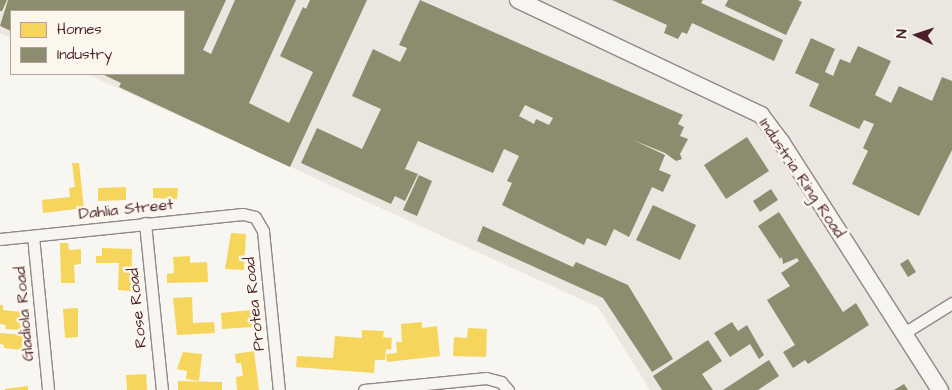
<!DOCTYPE html>
<html>
<head>
<meta charset="utf-8">
<style>
	body { margin:0 }
	#map { position:relative; width:952px; height:390px; overflow:hidden; background:#f8f6f0; font-family:"Architects Daughter",sans-serif }
	div>[style] { position:absolute }
	[style*='--x'] { left:calc(var(--x)*1px); top:calc(var(--y)*1px); width:calc(var(--w)*1px); rotate:calc(var(--a)*1deg) }
	.built>* { inset:0; background:#ebe6df }
	.homes>* { inset:0; background:#f6d55c }
	.industry>* { inset:0; background:#8c8c6e }
	.roads { filter:drop-shadow(1px 0 #918787) drop-shadow(-1px 0 #918787) drop-shadow(0 1px #918787) drop-shadow(0 -1px #918787) }
	.street>* { height:11px; margin:-5.5px; padding:0 5.5px; transform-origin:5.5px; border-radius:5.5px; background:#f6f5f1 }
	.secondary>* { height:16px; margin:-8px; padding:0 8px; transform-origin:8px; border-radius:8px; background:#f6f5f1 }
	span { translate:-50% -50%; white-space:nowrap; text-align:center; line-height:1.15; -webkit-text-stroke:5px #fbf7ec; paint-order:stroke }
	.street-label { font-size:16px; color:#4a1f2b }
	.legend { position:absolute; left:10px; top:10px; width:175px; height:65px; box-sizing:border-box; background:#fbf7ec; border:1px solid #b4a19f; margin:0; padding:6px 9px; list-style:none; font-size:15px; color:#4a1f2b }
	.legend li { display:flex; align-items:center; gap:10px; height:25px }
	.legend b { width:25px; border:1px solid #b4a19f }
	.north { position:absolute; left:892px; top:10px; width:50px; height:50px; -webkit-text-stroke:4px #fbf7ec; paint-order:stroke; rotate:274deg; font-size:14px; font-weight:700; line-height:20px; text-align:center; color:#4a1f2b }
	.north::after { content:''; display:block; margin:auto; width:18px; height:22px; background:#4a1f2b; clip-path:polygon(50% 0,100% 100%,50% 72%,0 100%) }
</style>
</head>
<body>
<div id="map">
	<div class="built">
		<div style="clip-path:polygon(0 0,952px 0,952px 390px,650px 390px,598px 307px,87px 74px,184px 74px,184px 11px,11px 11px,11px 38px,0 33px)"></div>
	</div>
	<div class="homes">
		<div style="clip-path:polygon(72px 163px,79px 163px,84px 208px,43px 213px,42px 200px,70px 197px,69px 188px,75px 187px)"></div>
		<div style="clip-path:polygon(126px 187px,126px 200px,98px 201px,98px 188px)"></div>
		<div style="clip-path:polygon(153px 188px,178px 188px,177px 199px,153px 198px)"></div>
		<div style="clip-path:polygon(231px 233px,246px 234px,244px 270px,225px 269px)"></div>
		<div style="clip-path:polygon(60px 243px,68px 243px,69px 250px,81px 249px,81px 264px,74px 265px,75px 283px,61px 283px)"></div>
		<div style="clip-path:polygon(102px 248px,132px 249px,131px 291px,118px 290px,119px 263px,96px 263px,96px 256px,102px 256px)"></div>
		<div style="clip-path:polygon(190px 256px,190px 263px,207px 262px,208px 282px,167px 283px,167px 274px,174px 273px,173px 257px)"></div>
		<div style="clip-path:polygon(192px 297px,193px 323px,214px 322px,215px 333px,177px 335px,173px 298px)"></div>
		<div style="clip-path:polygon(0 305px,3px 305px,3px 310px,22px 312px,20px 330px,5px 329px,6px 325px,0 324px)"></div>
		<div style="clip-path:polygon(78px 308px,78px 337px,65px 338px,63px 309px)"></div>
		<div style="clip-path:polygon(251px 310px,252px 327px,222px 329px,221px 313px)"></div>
		<div style="clip-path:polygon(422px 322px,422px 328px,437px 326px,440px 356px,387px 362px,386px 354px,397px 353px,396px 342px,402px 342px,401px 324px)"></div>
		<div style="clip-path:polygon(468px 328px,487px 329px,486px 357px,453px 356px,454px 337px,467px 338px)"></div>
		<div style="clip-path:polygon(362px 330px,384px 331px,383px 337px,392px 338px,391px 350px,386px 349px,385px 360px,375px 360px,374px 373px,296px 367px,297px 356px,333px 358px,335px 336px,362px 338px)"></div>
		<div style="clip-path:polygon(0 333px,23px 335px,22px 350px,4px 348px,4px 345px,0 344px)"></div>
		<div style="clip-path:polygon(254px 351px,259px 390px,237px 390px,236px 377px,243px 376px,241px 363px,236px 363px,235px 354px)"></div>
		<div style="clip-path:polygon(183px 352px,202px 354px,199px 381px,186px 379px,187px 371px,177px 369px)"></div>
		<div style="clip-path:polygon(146px 374px,147px 390px,127px 390px,126px 375px)"></div>
		<div style="clip-path:polygon(178px 381px,222px 382px,222px 390px,178px 390px)"></div>
		<div style="clip-path:polygon(28px 386px,28px 390px,5px 390px,5px 389px)"></div>
	</div>
	<div class="industry">
		<div style="clip-path:polygon(0 0,7px 0,2px 11px,0 11px)"></div>
		<div style="clip-path:polygon(8px 0,226px 0,203px 50px,211px 54px,235px 0,296px 0,249px 103px,289px 123px,313px 72px,280px 56px,303px 7px,306px 9px,310px 0,367px 0,290px 167px,119px 87px,121px 83px,102px 74px,184px 74px,184px 11px,11px 11px,11px 31px,0 26px)"></div>
		<div style="clip-path:polygon(evenodd,420px 0,683px 115px,678px 124px,684px 127px,680px 136px,688px 139px,680px 154px,682px 159px,676px 161px,665px 153px,633px 140px,665px 155px,659px 170px,671px 175px,663px 192px,652px 187px,629px 237px,614px 229px,606px 246px,587px 238px,584px 245px,502px 205px,512px 183px,507px 181px,519px 156px,504px 149px,493px 173px,418px 141px,405px 169px,418px 174px,405px 201px,395px 196px,391px 204px,301px 163px,317px 128px,362px 149px,381px 109px,352px 96px,373px 49px,400px 62px,407px 48px,399px 45px,420px 0,525px 105px,553px 118px,549px 125px,536px 119px,534px 124px,519px 116px,525px 105px)"></div>
		<div style="clip-path:polygon(612px 0,703px 0,701px 3px,783px 40px,774px 61px,692px 23px,687px 34px,682px 32px,678px 39px,664px 33px,667px 25px)"></div>
		<div style="clip-path:polygon(728px 0,798px 0,802px 2px,786px 35px,725px 6px)"></div>
		<div style="clip-path:polygon(811px 38px,835px 49px,825px 72px,833px 76px,840px 59px,850px 63px,858px 46px,891px 61px,875px 95px,891px 103px,899px 86px,932px 101px,942px 77px,952px 81px,952px 150px,919px 216px,852px 184px,868px 151px,863px 148px,874px 124px,864px 120px,859px 129px,809px 106px,819px 84px,795px 73px)"></div>
		<div style="clip-path:polygon(747px 137px,769px 171px,726px 199px,704px 165px)"></div>
		<div style="clip-path:polygon(419px 175px,432px 181px,417px 216px,403px 210px)"></div>
		<div style="clip-path:polygon(771px 189px,778px 200px,760px 212px,753px 201px)"></div>
		<div style="clip-path:polygon(653px 205px,696px 225px,680px 260px,636px 240px)"></div>
		<div style="clip-path:polygon(779px 212px,843px 312px,856px 303px,869px 325px,808px 364px,805px 360px,793px 368px,783px 352px,795px 345px,767px 300px,790px 286px,781px 273px,799px 261px,797px 258px,783px 264px,782px 257px,780px 259px,758px 226px)"></div>
		<div style="clip-path:polygon(483px 226px,573px 267px,576px 262px,628px 285px,673px 359px,652px 372px,603px 298px,477px 241px)"></div>
		<div style="clip-path:polygon(908px 259px,916px 272px,908px 277px,900px 264px)"></div>
		<div style="clip-path:polygon(732px 322px,738px 331px,747px 325px,764px 355px,759px 359px,750px 344px,730px 357px,714px 333px)"></div>
		<div style="clip-path:polygon(708px 340px,722px 361px,702px 374px,713px 390px,662px 390px,653px 376px)"></div>
		<div style="clip-path:polygon(769px 360px,779px 376px,758px 390px,723px 390px)"></div>
		<div style="clip-path:polygon(904px 384px,908px 390px,894px 390px)"></div>
	</div>
	<div class="roads">
		<div class="street">
			<div style="--x:145;--y:223;--w:168;--a:84.2"></div>
			<div style="--x:33;--y:236;--w:155;--a:84.4"></div>
			<div style="--x:0;--y:239;--w:244;--a:-5.9"></div>
			<div style="--x:243;--y:214;--w:12;--a:14"></div>
			<div style="--x:255;--y:217;--w:16;--a:60"></div>
			<div style="--x:263;--y:231;--w:160;--a:84.3"></div>
			<div style="--x:904;--y:333;--w:57;--a:-32"></div>
			<div style="--x:364;--y:390;--w:123;--a:-5.6"></div>
			<div style="--x:486;--y:378;--w:16;--a:15"></div>
			<div style="--x:501;--y:382;--w:11;--a:49"></div>
		</div>
		<div class="secondary">
			<div style="--x:518;--y:0;--w:269;--a:25.3"></div>
			<div style="--x:761;--y:115;--w:35;--a:53"></div>
			<div style="--x:782;--y:143;--w:293;--a:57.4"></div>
		</div>
	</div>
	<div class="street-label">
		<span style="left:802px;top:178px;rotate:56deg">Industria Ring Road</span>
		<span style="left:126px;top:209px;rotate:-6deg">Dahlia Street</span>
		<span style="left:254px;top:304px;rotate:-96deg">Protea Road</span>
		<span style="left:137px;top:308px;rotate:-96deg">Rose Road</span>
		<span style="left:24px;top:314px;rotate:-95deg">Gladiola Road</span>
	</div>
	<ul class="legend">
	<li><b style="height:14px;background:#f6d55c"></b>Homes</li>
	<li><b style="height:14px;background:#8c8c6e"></b>Industry</li>
	</ul>
	<div class="north">N</div>
</div>
</body>
</html>
